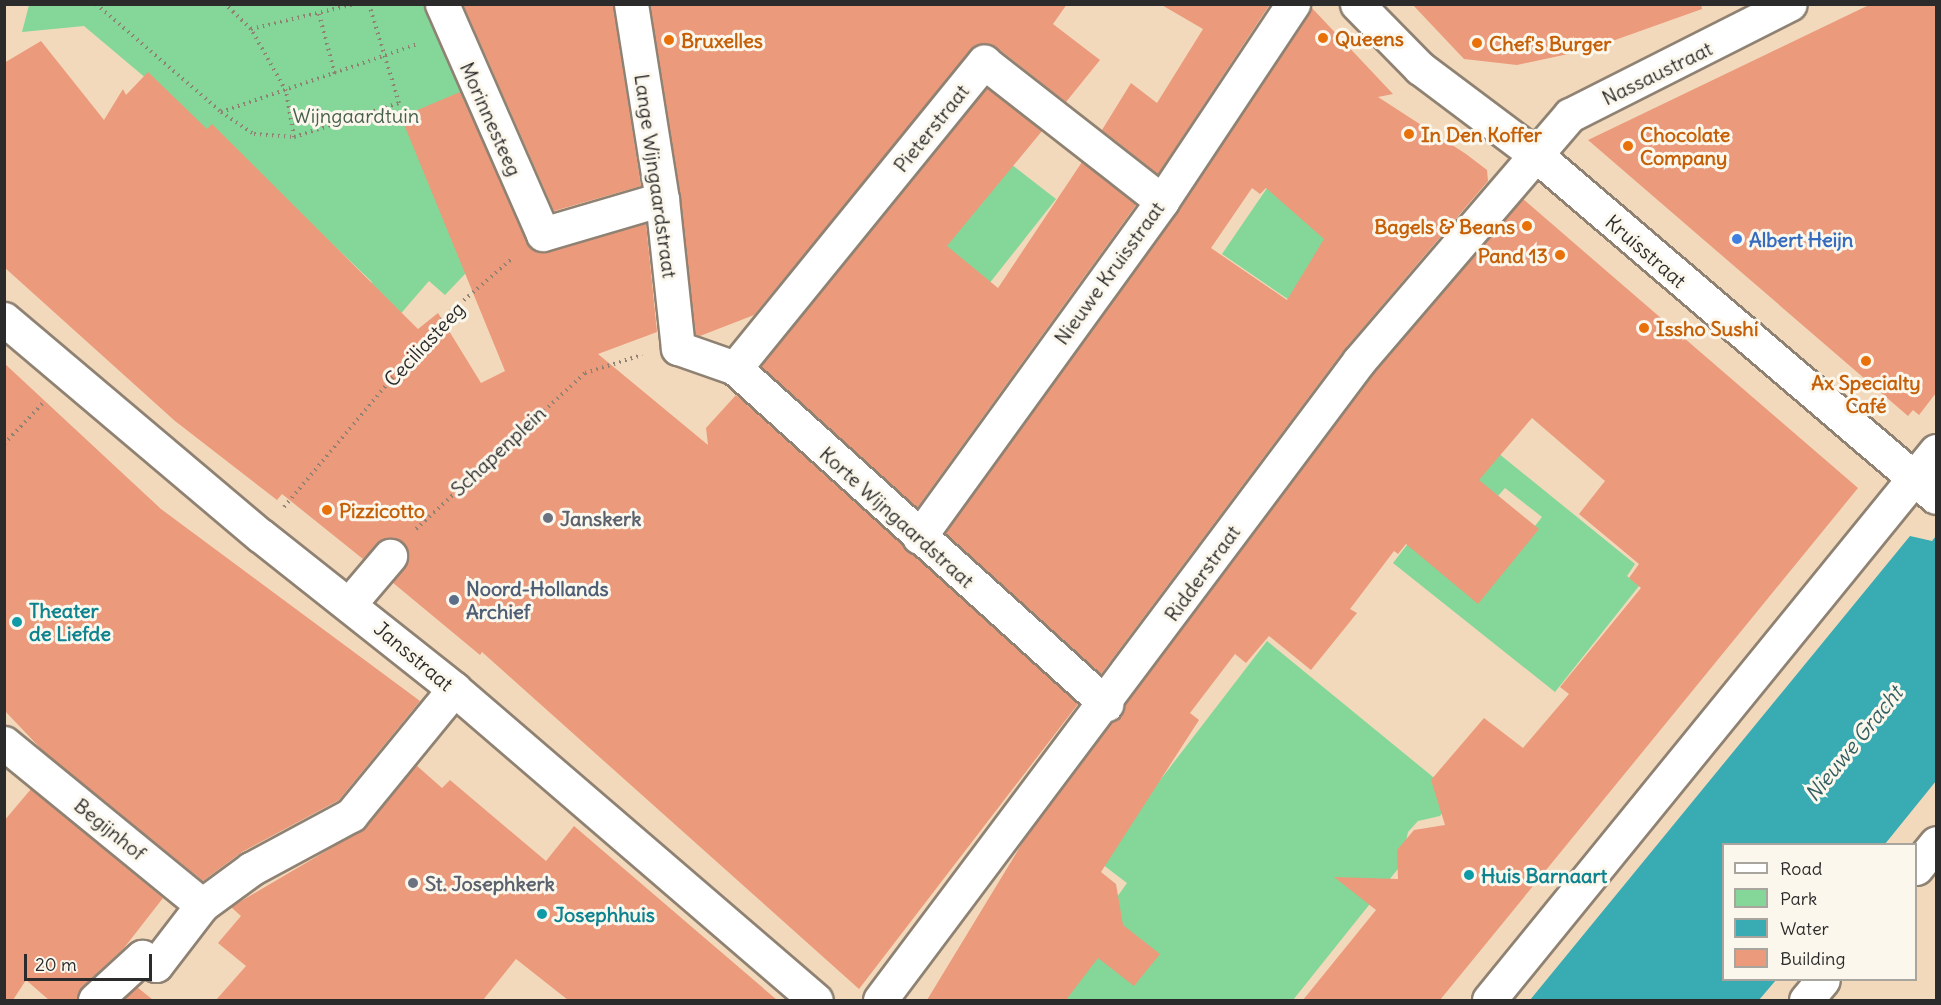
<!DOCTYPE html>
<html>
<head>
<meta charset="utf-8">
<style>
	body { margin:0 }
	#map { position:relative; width:1941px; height:1005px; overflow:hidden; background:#f3d9bb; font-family:Delius,sans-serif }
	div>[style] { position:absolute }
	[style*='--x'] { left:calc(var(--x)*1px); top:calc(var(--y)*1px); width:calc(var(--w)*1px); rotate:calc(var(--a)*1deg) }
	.green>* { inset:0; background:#84d799 }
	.water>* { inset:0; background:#39abb3 }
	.building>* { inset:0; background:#eb9a7c }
	.path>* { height:4px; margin-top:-2px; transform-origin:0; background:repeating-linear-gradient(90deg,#8f8273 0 1.5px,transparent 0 6px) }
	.roads { filter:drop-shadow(2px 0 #8f8273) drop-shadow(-2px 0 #8f8273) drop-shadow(0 2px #8f8273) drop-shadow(0 -2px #8f8273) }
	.minor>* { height:33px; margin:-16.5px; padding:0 16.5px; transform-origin:16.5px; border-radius:16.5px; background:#fff }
	.dots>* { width:16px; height:16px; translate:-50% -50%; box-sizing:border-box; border:3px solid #fbf7ec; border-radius:50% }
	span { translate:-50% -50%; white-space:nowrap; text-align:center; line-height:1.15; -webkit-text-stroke:6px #fbf7ec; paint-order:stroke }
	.food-label { font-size:20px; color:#c56008; font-weight:700 }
	.left { translate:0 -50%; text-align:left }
	.right { translate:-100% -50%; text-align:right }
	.street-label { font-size:20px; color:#2b2b2b }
	.park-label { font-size:20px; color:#465f4c }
	.shop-label { font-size:20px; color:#366cbe; font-weight:700 }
	.worship-label { font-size:20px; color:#5b616d; font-weight:700 }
	.service-label { font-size:20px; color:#4e5e75; font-weight:700 }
	.culture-label { font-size:20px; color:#0d838f; font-weight:700 }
	.water-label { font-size:21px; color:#315e61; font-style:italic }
	.frame { position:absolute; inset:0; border:6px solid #2b2b2b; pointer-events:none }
	.legend { position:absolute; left:1722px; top:843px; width:195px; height:138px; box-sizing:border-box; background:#fbf7ec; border:2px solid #a8a59f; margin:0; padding:8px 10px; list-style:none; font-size:18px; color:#2b2b2b }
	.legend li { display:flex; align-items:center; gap:12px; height:30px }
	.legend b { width:30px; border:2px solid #a8a59f }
	.scale { position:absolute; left:24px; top:954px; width:128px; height:27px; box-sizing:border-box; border:3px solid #2b2b2b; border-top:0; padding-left:8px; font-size:18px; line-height:21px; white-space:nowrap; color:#2b2b2b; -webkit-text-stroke:4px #fbf7ec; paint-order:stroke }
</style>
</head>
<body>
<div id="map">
	<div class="green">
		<div style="clip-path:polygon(29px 5px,428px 5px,515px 182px,490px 195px,504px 233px,445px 295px,429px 281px,332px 393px,299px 363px,372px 282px,256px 171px,84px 26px,22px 32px)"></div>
		<div style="clip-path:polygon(1007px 161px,1056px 199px,981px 294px,886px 328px)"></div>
		<div style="clip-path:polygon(1278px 172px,1340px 237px,1295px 304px,1222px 254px)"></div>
		<div style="clip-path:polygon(1482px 440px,1635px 564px,1627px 576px,1639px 586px,1555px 692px,1393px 563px,1410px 541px,1480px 596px,1542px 517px,1505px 488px,1498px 496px,1464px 470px)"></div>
		<div style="clip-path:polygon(1267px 641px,1455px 795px,1440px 816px,1418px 821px,1408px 832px,1401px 865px,1293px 1000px,1044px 1000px,1127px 883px,1098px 861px)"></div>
	</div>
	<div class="water">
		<div style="clip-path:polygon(1910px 536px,1932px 541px,1936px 536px,1936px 781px,1885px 844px,1724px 844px,1724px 980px,1776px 980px,1759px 1000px,1530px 1000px)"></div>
	</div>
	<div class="building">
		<div style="clip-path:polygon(463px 4px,613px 4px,641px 186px,554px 211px)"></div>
		<div style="clip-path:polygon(650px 4px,1067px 4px,1053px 24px,1100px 60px,1066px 102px,996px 47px,977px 45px,754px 315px,700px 336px,695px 334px)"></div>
		<div style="clip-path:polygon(1160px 4px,1270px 4px,1158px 174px,1102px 130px,1131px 83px,1157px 103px,1203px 29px)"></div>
		<div style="clip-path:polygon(1412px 4px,1701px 4px,1702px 9px,1587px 50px,1517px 65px,1464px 59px)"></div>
		<div style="clip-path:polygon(1871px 4px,1936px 4px,1936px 393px,1919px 415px,1913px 410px,1908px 416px,1588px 140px)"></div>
		<div style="clip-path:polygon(evenodd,1311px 7px,1393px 94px,1378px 97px,1466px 154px,1487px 170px,1488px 181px,1344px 350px,1101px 674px,945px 533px,1177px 212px,1311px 7px,1252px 188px,1260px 194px,1266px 188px,1324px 239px,1287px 300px,1211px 248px,1252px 188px)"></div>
		<div style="clip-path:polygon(41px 41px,104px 120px,123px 89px,126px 95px,148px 72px,207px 129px,212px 124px,418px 329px,438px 313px,481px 383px,505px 371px,401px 117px,460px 92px,532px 249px,548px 252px,646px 223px,657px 332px,598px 354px,708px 445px,706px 428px,736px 395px,1078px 704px,859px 989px,482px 652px,480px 655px,392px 582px,408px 560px,402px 541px,383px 539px,363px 559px,282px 494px,277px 500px,175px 421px,4px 267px,4px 63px)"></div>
		<div style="clip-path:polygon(987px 88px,1042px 131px,947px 246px,998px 288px,1082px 162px,1136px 205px,917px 508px,761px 366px)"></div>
		<div style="clip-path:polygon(1523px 199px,1858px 488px,1440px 1000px,1303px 1000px,1376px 910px,1334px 877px,1398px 879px,1397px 850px,1414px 830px,1445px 825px,1431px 780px,1484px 718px,1523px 748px,1569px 694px,1560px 687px,1641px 588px,1629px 578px,1639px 564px,1579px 514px,1605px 481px,1532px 418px,1479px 480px,1539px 529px,1478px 604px,1406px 544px,1398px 554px,1394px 551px,1350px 609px,1357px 613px,1311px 670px,1269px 636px,1246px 663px,1235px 654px,1190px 713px,1199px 720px,1101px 872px,1116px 884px,1123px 925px,1160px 954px,1134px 986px,1098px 958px,1066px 1000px,927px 1000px,1026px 837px,1374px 373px)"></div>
		<div style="clip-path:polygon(4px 363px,161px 509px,420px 701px,339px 800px,242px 852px,203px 881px,44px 752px,4px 710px)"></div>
		<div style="clip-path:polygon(416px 765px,442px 788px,450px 780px,546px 861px,574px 826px,777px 1000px,568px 1000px,516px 959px,483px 1000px,216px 1000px,246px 966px,218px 943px,241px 916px,231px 907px,360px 831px)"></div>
		<div style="clip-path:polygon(31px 789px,163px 898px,124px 948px,82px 987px,77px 1000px,49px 1000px,26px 980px,13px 1000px,4px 1000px,4px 821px)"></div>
		<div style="clip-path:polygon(137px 987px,153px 1000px,122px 1000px)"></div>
	</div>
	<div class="path">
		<div style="--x:96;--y:4;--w:165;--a:40.8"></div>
		<div style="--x:221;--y:112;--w:207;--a:-19.1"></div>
		<div style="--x:319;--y:14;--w:62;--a:75.1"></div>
		<div style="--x:251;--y:29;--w:107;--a:-13.5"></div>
		<div style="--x:221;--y:112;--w:40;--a:34"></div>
		<div style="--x:254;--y:134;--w:40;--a:4.3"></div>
		<div style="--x:294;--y:137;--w:47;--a:-99.9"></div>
		<div style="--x:286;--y:91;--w:71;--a:-119.4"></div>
		<div style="--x:251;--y:29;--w:36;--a:-136"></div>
		<div style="--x:294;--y:137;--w:110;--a:-17.9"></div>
		<div style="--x:399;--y:103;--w:103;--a:-106.9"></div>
		<div style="--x:4;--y:444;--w:57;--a:-46.4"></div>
		<div style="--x:284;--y:507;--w:244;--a:-50"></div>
		<div style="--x:441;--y:320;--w:96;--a:-40.8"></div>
		<div style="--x:416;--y:529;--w:230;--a:-42.7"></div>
		<div style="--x:585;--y:373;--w:60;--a:-17.5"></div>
	</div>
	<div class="roads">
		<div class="minor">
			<div style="--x:442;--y:4;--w:251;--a:66.3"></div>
			<div style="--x:543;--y:234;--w:124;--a:-16.4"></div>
			<div style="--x:631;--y:4;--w:197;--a:81"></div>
			<div style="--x:662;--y:199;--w:150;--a:83.9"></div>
			<div style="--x:678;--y:348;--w:60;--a:19.3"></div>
			<div style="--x:735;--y:368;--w:501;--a:42.17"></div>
			<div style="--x:1357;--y:4;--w:90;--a:45.5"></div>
			<div style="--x:1420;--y:68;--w:145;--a:36.9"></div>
			<div style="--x:1536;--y:155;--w:526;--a:40.53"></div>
			<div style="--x:4;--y:319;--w:335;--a:40.2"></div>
			<div style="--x:260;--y:535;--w:248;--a:38.4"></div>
			<div style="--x:454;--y:689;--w:477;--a:40.7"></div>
			<div style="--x:735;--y:368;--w:395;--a:-50.9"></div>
			<div style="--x:984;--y:62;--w:226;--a:38"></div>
			<div style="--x:919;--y:537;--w:415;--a:-54.1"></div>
			<div style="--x:1162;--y:201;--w:237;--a:-56.4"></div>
			<div style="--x:350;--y:603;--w:62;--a:-49.6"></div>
			<div style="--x:4;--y:743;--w:256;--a:39.3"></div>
			<div style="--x:1916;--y:868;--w:32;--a:-51"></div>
			<div style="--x:95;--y:1000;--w:64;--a:-42.5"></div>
			<div style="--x:142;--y:957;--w:16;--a:30"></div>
			<div style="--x:156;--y:965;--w:76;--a:-52.5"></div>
			<div style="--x:202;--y:905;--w:61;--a:-36.3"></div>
			<div style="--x:251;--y:869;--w:114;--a:-28.4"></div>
			<div style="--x:351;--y:815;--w:163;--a:-50.7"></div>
			<div style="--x:880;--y:1000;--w:799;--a:-53.14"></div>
			<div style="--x:1359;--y:361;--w:324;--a:-49.4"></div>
			<div style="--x:1570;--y:115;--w:246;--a:-26.8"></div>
			<div style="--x:1489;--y:1000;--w:708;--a:-50.85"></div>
			<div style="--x:1806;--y:1000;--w:26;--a:-50"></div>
		</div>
	</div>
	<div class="dots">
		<div style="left:1323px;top:38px;background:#e8710a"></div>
		<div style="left:669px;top:40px;background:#e8710a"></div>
		<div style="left:1477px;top:43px;background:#e8710a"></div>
		<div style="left:1409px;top:134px;background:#e8710a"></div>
		<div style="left:1628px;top:146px;background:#e8710a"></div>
		<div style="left:1527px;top:226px;background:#e8710a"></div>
		<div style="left:1737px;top:239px;background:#3f7fe0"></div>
		<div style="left:1560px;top:255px;background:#e8710a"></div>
		<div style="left:1644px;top:328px;background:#e8710a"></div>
		<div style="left:1866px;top:361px;background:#e8710a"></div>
		<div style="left:327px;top:510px;background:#e8710a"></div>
		<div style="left:548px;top:518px;background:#6b7280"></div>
		<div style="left:454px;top:600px;background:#5c6f8a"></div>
		<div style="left:17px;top:622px;background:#0f9aa8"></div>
		<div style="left:1469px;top:875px;background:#0f9aa8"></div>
		<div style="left:413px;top:883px;background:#6b7280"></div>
		<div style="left:542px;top:914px;background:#0f9aa8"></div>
	</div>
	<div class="food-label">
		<span class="left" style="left:1335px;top:38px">Queens</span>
		<span class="left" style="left:681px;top:40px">Bruxelles</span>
		<span class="left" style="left:1489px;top:43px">Chef's Burger</span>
		<span class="left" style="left:1421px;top:134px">In Den Koffer</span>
		<span class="left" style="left:1640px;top:146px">Chocolate<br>Company</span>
		<span class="right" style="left:1515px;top:226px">Bagels &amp; Beans</span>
		<span class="right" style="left:1548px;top:255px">Pand 13</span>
		<span class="left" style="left:1656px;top:328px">Issho Sushi</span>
		<span style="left:1866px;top:394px">Ax Specialty<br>Café</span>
		<span class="left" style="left:339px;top:510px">Pizzicotto</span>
	</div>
	<div class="street-label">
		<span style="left:1657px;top:73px;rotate:-26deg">Nassaustraat</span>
		<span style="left:491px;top:119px;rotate:66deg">Morinnesteeg</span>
		<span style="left:931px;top:128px;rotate:-51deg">Pieterstraat</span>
		<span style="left:656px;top:176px;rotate:82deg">Lange Wijngaardstraat</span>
		<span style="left:1646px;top:251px;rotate:41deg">Kruisstraat</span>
		<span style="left:1109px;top:273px;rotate:-54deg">Nieuwe Kruisstraat</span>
		<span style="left:424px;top:344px;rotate:-47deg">Ceciliasteeg</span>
		<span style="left:498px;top:451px;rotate:-43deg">Schapenplein</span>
		<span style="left:897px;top:517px;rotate:42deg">Korte Wijngaardstraat</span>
		<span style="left:1202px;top:573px;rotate:-54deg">Ridderstraat</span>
		<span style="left:414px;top:656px;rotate:40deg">Jansstraat</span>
		<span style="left:110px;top:829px;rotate:39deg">Begijnhof</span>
	</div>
	<div class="park-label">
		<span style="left:356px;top:115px">Wijngaardtuin</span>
	</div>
	<div class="shop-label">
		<span class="left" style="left:1749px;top:239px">Albert Heijn</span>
	</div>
	<div class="worship-label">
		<span class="left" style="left:560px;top:518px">Janskerk</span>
		<span class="left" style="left:425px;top:883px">St. Josephkerk</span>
	</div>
	<div class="service-label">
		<span class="left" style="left:466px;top:600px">Noord-Hollands<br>Archief</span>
	</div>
	<div class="culture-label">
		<span class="left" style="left:29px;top:622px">Theater<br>de Liefde</span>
		<span class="left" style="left:1481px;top:875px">Huis Barnaart</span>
		<span class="left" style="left:554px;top:914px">Josephhuis</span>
	</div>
	<div class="water-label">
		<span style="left:1854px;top:744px;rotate:-51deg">Nieuwe Gracht</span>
	</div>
	<div class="frame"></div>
	<ul class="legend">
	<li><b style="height:8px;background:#fff"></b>Road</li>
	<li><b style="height:16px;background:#84d799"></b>Park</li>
	<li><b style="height:16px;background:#39abb3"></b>Water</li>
	<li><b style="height:16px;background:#eb9a7c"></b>Building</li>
	</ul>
	<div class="scale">20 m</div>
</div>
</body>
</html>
